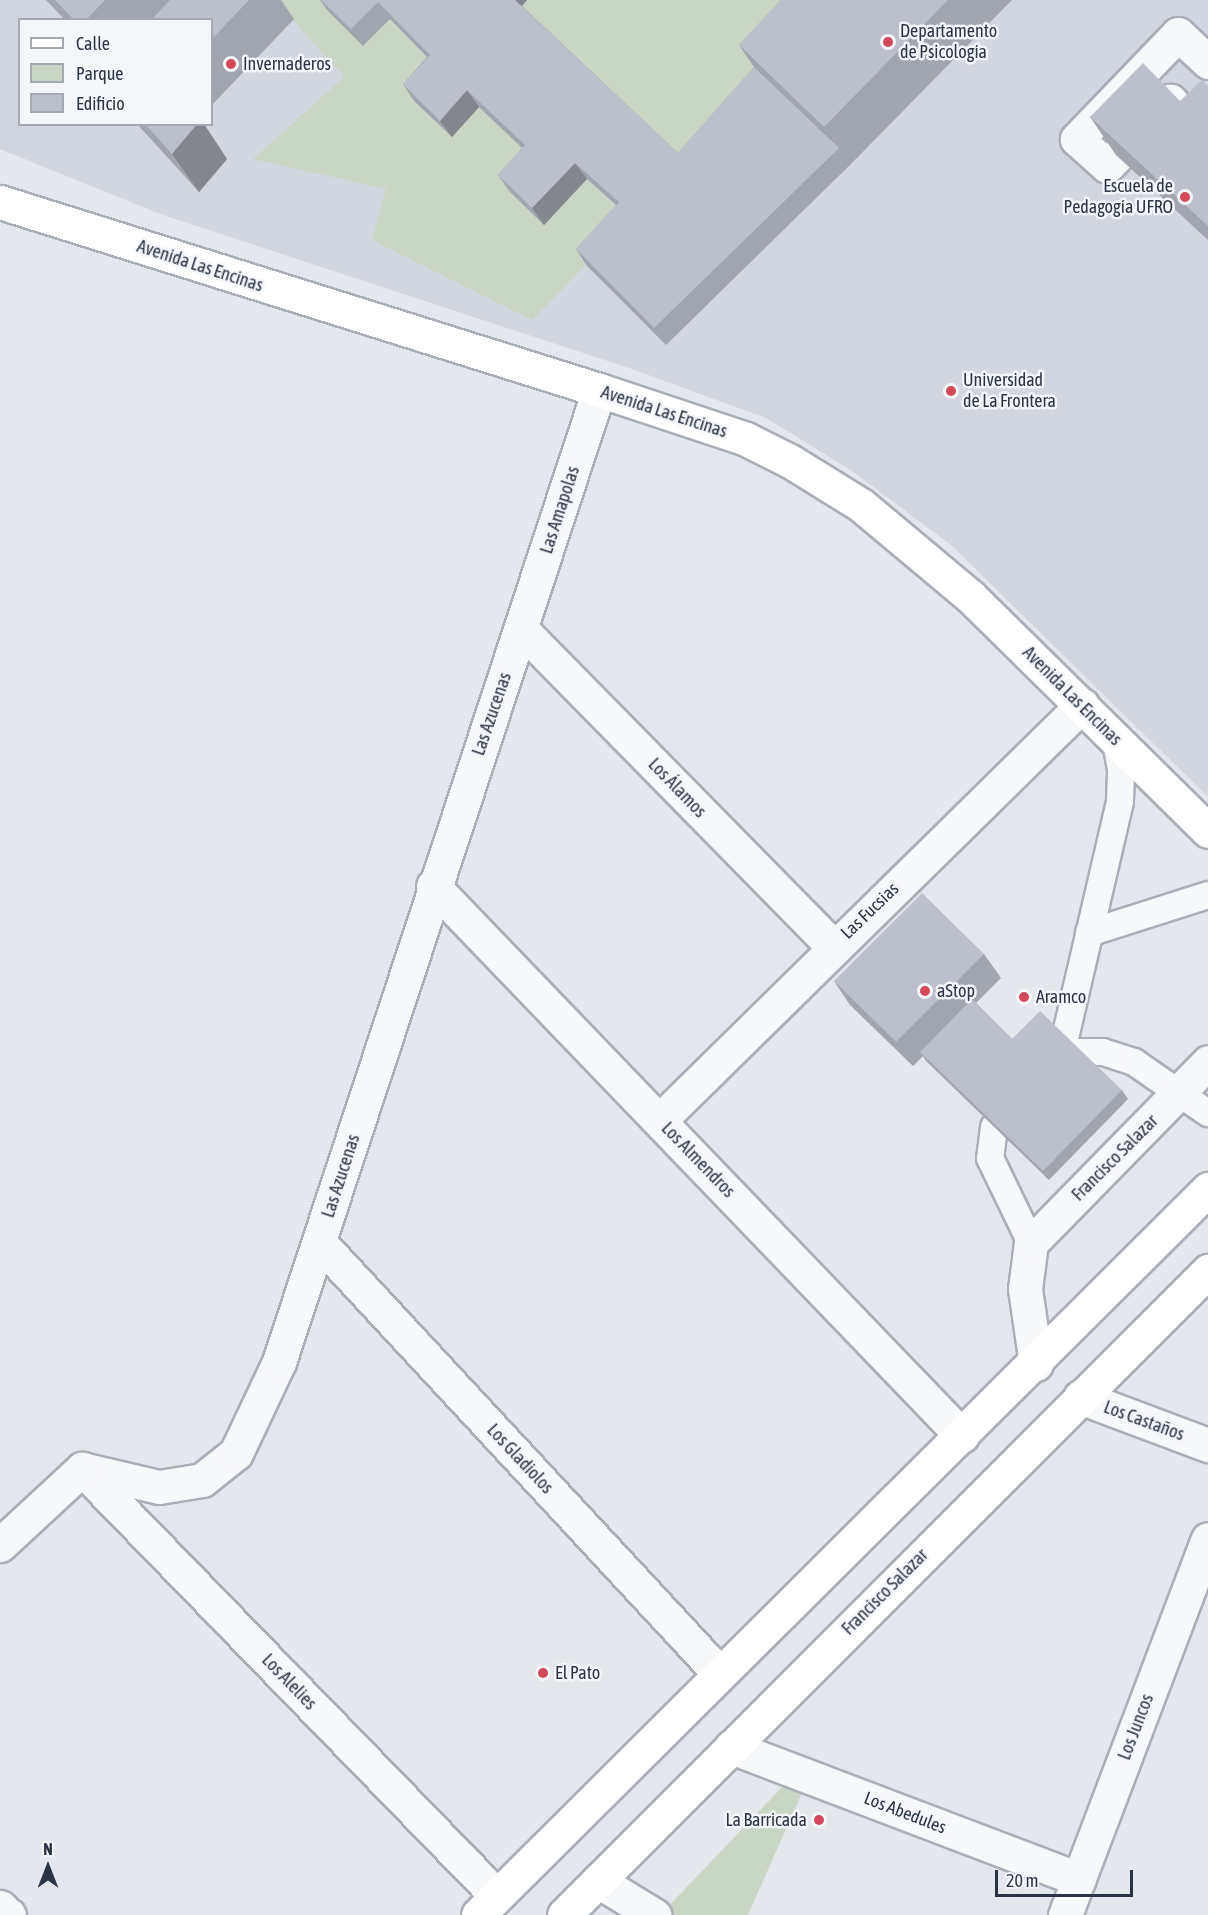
<!DOCTYPE html>
<html>
<head>
<meta charset="utf-8">
<style>
	body { margin:0 }
	#map { position:relative; width:1208px; height:1915px; overflow:hidden; background:#e4e7ec; font-family:"Asap Condensed",sans-serif }
	div>[style] { position:absolute }
	[style*='--x'] { left:calc(var(--x)*1px); top:calc(var(--y)*1px); width:calc(var(--w)*1px); rotate:calc(var(--a)*1deg) }
	.built>* { inset:0; background:#d2d6de }
	.green>* { inset:0; background:#c9d6c5 }
	.roads { filter:drop-shadow(2px 0 #a9aeb7) drop-shadow(-2px 0 #a9aeb7) drop-shadow(0 2px #a9aeb7) drop-shadow(0 -2px #a9aeb7) }
	.lane>* { height:26px; margin:-13px; padding:0 13px; transform-origin:13px; border-radius:13px; background:#f7f8fa }
	.street>* { height:33px; margin:-16.5px; padding:0 16.5px; transform-origin:16.5px; border-radius:16.5px; background:#f7f8fa }
	.secondary>* { height:33px; margin:-16.5px; padding:0 16.5px; transform-origin:16.5px; border-radius:16.5px; background:#fff }
	.primary>* { height:33px; margin:-16.5px; padding:0 16.5px; transform-origin:16.5px; border-radius:16.5px; background:#fff }
	.wall>* { inset:0; background:#a1a5ae }
	.shaded-wall>* { inset:0; background:#83868d }
	.building>* { inset:0; background:#bbc0ca }
	.dots>* { width:16px; height:16px; translate:-50% -50%; box-sizing:border-box; border:3px solid #f4f6f9; border-radius:50% }
	span { translate:-50% -50%; white-space:nowrap; text-align:center; line-height:1.15; -webkit-text-stroke:5px #f4f6f9; paint-order:stroke }
	.poi-label { font-size:18px; color:#2b3445 }
	.left { translate:0 -50%; text-align:left }
	.right { translate:-100% -50%; text-align:right }
	.street-label { font-size:18px; color:#2b3445 }
	.legend { position:absolute; left:18px; top:18px; width:195px; height:108px; box-sizing:border-box; background:#f4f6f9; border:2px solid #a4a8b1; margin:0; padding:8px 10px; list-style:none; font-size:18px; color:#2b3445 }
	.legend li { display:flex; align-items:center; gap:12px; height:30px }
	.legend b { width:30px; border:2px solid #a4a8b1 }
	.north { position:absolute; left:18px; top:1837px; width:60px; height:60px; -webkit-text-stroke:4px #f4f6f9; paint-order:stroke; rotate:0deg; font-size:16px; font-weight:700; line-height:24px; text-align:center; color:#2b3445 }
	.north::after { content:''; display:block; margin:auto; width:21px; height:27px; background:#2b3445; clip-path:polygon(50% 0,100% 100%,50% 72%,0 100%) }
	.scale { position:absolute; left:995px; top:1870px; width:138px; height:27px; box-sizing:border-box; border:3px solid #2b3445; border-top:0; padding-left:8px; font-size:18px; line-height:21px; white-space:nowrap; color:#2b3445; -webkit-text-stroke:4px #f4f6f9; paint-order:stroke }
</style>
</head>
<body>
<div id="map">
	<div class="built">
		<div style="clip-path:polygon(evenodd,0 0,1208px 0,1208px 797px,951px 545px,852px 471px,766px 418px,629px 368px,160px 214px,0 149px,0 0,20px 20px,212px 20px,212px 124px,20px 124px,20px 20px)"></div>
	</div>
	<div class="green">
		<div style="clip-path:polygon(275px 0,339px 0,362px 46px,390px 19px,441px 71px,482px 100px,536px 162px,510px 192px,544px 224px,587px 179px,631px 219px,532px 320px,372px 240px,386px 189px,253px 159px,344px 77px)"></div>
		<div style="clip-path:polygon(527px 0,843px 0,690px 169px,519px 9px)"></div>
		<div style="clip-path:polygon(789px 1780px,805px 1786px,748px 1915px,660px 1915px)"></div>
	</div>
	<div class="roads">
		<div class="lane">
			<div style="--x:1089;--y:933;--w:125;--a:-17.7"></div>
			<div style="--x:1065;--y:1038;--w:243;--a:-76.9"></div>
			<div style="--x:1120;--y:801;--w:32;--a:-88"></div>
			<div style="--x:1121;--y:769;--w:33;--a:-101"></div>
			<div style="--x:1079;--y:1052;--w:24;--a:0"></div>
			<div style="--x:1103;--y:1052;--w:33;--a:18"></div>
			<div style="--x:1134;--y:1062;--w:90;--a:34.6"></div>
			<div style="--x:994;--y:1127;--w:31;--a:97"></div>
			<div style="--x:990;--y:1158;--w:94;--a:64.2"></div>
		</div>
		<div class="street">
			<div style="--x:1208;--y:62;--w:41;--a:-137"></div>
			<div style="--x:1178;--y:34;--w:146;--a:133.9"></div>
			<div style="--x:1077;--y:139;--w:40;--a:42"></div>
			<div style="--x:1107;--y:166;--w:91;--a:-45.9"></div>
			<div style="--x:1170;--y:101;--w:53;--a:44.2"></div>
			<div style="--x:521;--y:629;--w:445;--a:45.5"></div>
			<div style="--x:433;--y:886;--w:763;--a:46.11"></div>
			<div style="--x:660;--y:1120;--w:592;--a:-44.52"></div>
			<div style="--x:320;--y:1243;--w:588;--a:47.14"></div>
			<div style="--x:1036;--y:1364;--w:76;--a:-98.3"></div>
			<div style="--x:1025;--y:1289;--w:46;--a:-82.6"></div>
			<div style="--x:1031;--y:1243;--w:253;--a:-45.6"></div>
			<div style="--x:1080;--y:1397;--w:137;--a:20.6"></div>
			<div style="--x:82;--y:1469;--w:79;--a:13.2"></div>
			<div style="--x:159;--y:1487;--w:44;--a:-9.2"></div>
			<div style="--x:202;--y:1480;--w:43;--a:-38.5"></div>
			<div style="--x:236;--y:1453;--w:101;--a:-64.7"></div>
			<div style="--x:279;--y:1362;--w:1023;--a:-71.78"></div>
			<div style="--x:82;--y:1469;--w:595;--a:45.82"></div>
			<div style="--x:0;--y:1545;--w:112;--a:-42.8"></div>
			<div style="--x:731;--y:1747;--w:372;--a:20.8"></div>
			<div style="--x:598;--y:1881;--w:66;--a:31.3"></div>
			<div style="--x:0;--y:1907;--w:12;--a:42"></div>
			<div style="--x:1065;--y:1915;--w:402;--a:-69.2"></div>
		</div>
		<div class="secondary">
			<div style="--x:0;--y:202;--w:628;--a:17.42"></div>
			<div style="--x:599;--y:390;--w:155;--a:18.4"></div>
			<div style="--x:746;--y:439;--w:49;--a:26.6"></div>
			<div style="--x:790;--y:461;--w:84;--a:31.8"></div>
			<div style="--x:861;--y:505;--w:143;--a:39.9"></div>
			<div style="--x:971;--y:597;--w:333;--a:44.6"></div>
		</div>
		<div class="primary">
			<div style="--x:478;--y:1915;--w:1030;--a:-44.84"></div>
			<div style="--x:564;--y:1915;--w:911;--a:-45"></div>
		</div>
	</div>
	<div class="wall">
		<div style="clip-path:polygon(46px 0,281px 0,294px 19px,212px 105px,212px 20px,65px 20px)"></div>
		<div style="clip-path:polygon(320px 0,527px 0,522px 6px,678px 153px,754px 67px,739px 45px,781px 0,1012px 0,850px 165px,666px 345px,587px 266px,576px 249px,616px 205px,587px 179px,544px 225px,510px 192px,498px 175px,522px 148px,479px 107px,452px 137px,414px 101px,403px 84px,427px 57px,390px 19px,363px 46px,328px 11px)"></div>
		<div style="clip-path:polygon(1208px 86px,1208px 240px,1116px 155px,1090px 117px,1180px 101px)"></div>
		<div style="clip-path:polygon(137px 124px,204px 124px,227px 159px,199px 192px)"></div>
		<div style="clip-path:polygon(984px 954px,1001px 978px,976px 1003px,1012px 1039px,1122px 1090px,1128px 1099px,1049px 1180px,926px 1061px,923px 1056px,913px 1066px,850px 1005px,834px 981px)"></div>
	</div>
	<div class="shaded-wall">
		<div style="clip-path:polygon(512px 0,527px 0,519px 9px)"></div>
		<div style="clip-path:polygon(467px 90px,479px 107px,452px 137px,440px 121px)"></div>
		<div style="clip-path:polygon(197px 124px,204px 124px,227px 159px,199px 192px,172px 154px)"></div>
		<div style="clip-path:polygon(575px 163px,587px 179px,544px 225px,532px 208px)"></div>
	</div>
	<div class="building">
		<div style="clip-path:polygon(55px 0,105px 0,86px 20px,74px 20px)"></div>
		<div style="clip-path:polygon(170px 0,249px 0,212px 39px,212px 20px,151px 20px)"></div>
		<div style="clip-path:polygon(321px 0,515px 0,678px 153px,754px 67px,839px 148px,654px 328px,576px 249px,619px 202px,575px 163px,532px 208px,498px 175px,525px 145px,467px 90px,440px 121px,403px 84px,430px 55px,378px 2px,351px 29px)"></div>
		<div style="clip-path:polygon(781px 0,948px 0,824px 127px,739px 45px)"></div>
		<div style="clip-path:polygon(1143px 63px,1180px 101px,1202px 80px,1208px 86px,1208px 226px,1090px 117px)"></div>
		<div style="clip-path:polygon(145px 124px,197px 124px,172px 154px)"></div>
		<div style="clip-path:polygon(922px 893px,984px 954px,896px 1042px,834px 981px)"></div>
		<div style="clip-path:polygon(972px 999px,1012px 1039px,1040px 1011px,1122px 1090px,1043px 1171px,920px 1052px)"></div>
	</div>
	<div class="dots">
		<div style="left:888px;top:42px;background:#d1495b"></div>
		<div style="left:231px;top:64px;background:#d1495b"></div>
		<div style="left:1185px;top:197px;background:#d1495b"></div>
		<div style="left:951px;top:391px;background:#d1495b"></div>
		<div style="left:925px;top:991px;background:#d1495b"></div>
		<div style="left:1024px;top:997px;background:#d1495b"></div>
		<div style="left:543px;top:1673px;background:#d1495b"></div>
		<div style="left:819px;top:1820px;background:#d1495b"></div>
	</div>
	<div class="poi-label">
		<span class="left" style="left:900px;top:42px">Departamento<br>de Psicología</span>
		<span class="left" style="left:243px;top:64px">Invernaderos</span>
		<span class="right" style="left:1173px;top:197px">Escuela de<br>Pedagogía UFRO</span>
		<span class="left" style="left:963px;top:391px">Universidad<br>de La Frontera</span>
		<span class="left" style="left:937px;top:991px">aStop</span>
		<span class="left" style="left:1036px;top:997px">Aramco</span>
		<span class="left" style="left:555px;top:1673px">El Pato</span>
		<span class="right" style="left:807px;top:1820px">La Barricada</span>
	</div>
	<div class="street-label">
		<span style="left:200px;top:266px;rotate:18deg">Avenida Las Encinas</span>
		<span style="left:664px;top:412px;rotate:18deg">Avenida Las Encinas</span>
		<span style="left:560px;top:510px;rotate:-72deg">Las Amapolas</span>
		<span style="left:1072px;top:696px;rotate:45deg">Avenida Las Encinas</span>
		<span style="left:492px;top:714px;rotate:-71deg">Las Azucenas</span>
		<span style="left:677px;top:788px;rotate:46deg">Los Álamos</span>
		<span style="left:870px;top:911px;rotate:-44deg">Las Fucsias</span>
		<span style="left:1115px;top:1158px;rotate:-45deg">Francisco Salazar</span>
		<span style="left:698px;top:1160px;rotate:46deg">Los Almendros</span>
		<span style="left:341px;top:1176px;rotate:-72deg">Las Azucenas</span>
		<span style="left:1144px;top:1421px;rotate:20deg">Los Castaños</span>
		<span style="left:520px;top:1459px;rotate:47deg">Los Gladiolos</span>
		<span style="left:885px;top:1592px;rotate:-45deg">Francisco Salazar</span>
		<span style="left:289px;top:1682px;rotate:46deg">Los Alelies</span>
		<span style="left:1136px;top:1727px;rotate:-69deg">Los Juncos</span>
		<span style="left:905px;top:1813px;rotate:21deg">Los Abedules</span>
	</div>
	<ul class="legend">
	<li><b style="height:8px;background:#fff"></b>Calle</li>
	<li><b style="height:16px;background:#c9d6c5"></b>Parque</li>
	<li><b style="height:16px;background:#bbc0ca"></b>Edificio</li>
	</ul>
	<div class="north">N</div>
	<div class="scale">20 m</div>
</div>
</body>
</html>
